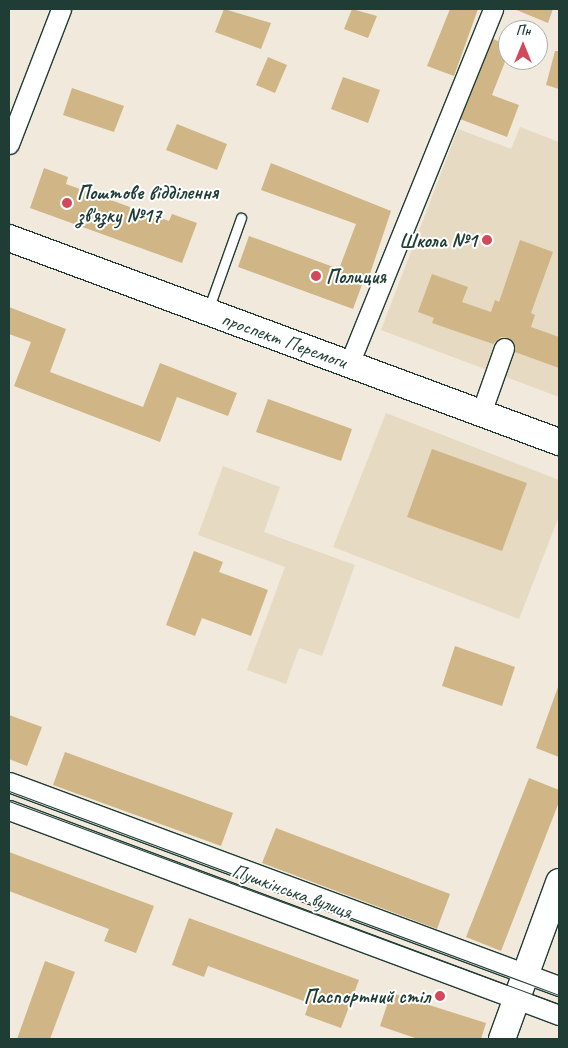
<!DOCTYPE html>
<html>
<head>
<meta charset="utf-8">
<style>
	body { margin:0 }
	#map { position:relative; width:568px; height:1048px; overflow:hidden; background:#f1e9db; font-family:Caveat,sans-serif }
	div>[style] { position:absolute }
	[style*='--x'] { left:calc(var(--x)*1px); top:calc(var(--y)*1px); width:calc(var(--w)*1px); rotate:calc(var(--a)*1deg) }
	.built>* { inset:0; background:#e7dac2 }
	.building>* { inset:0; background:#d0b686 }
	.roads { filter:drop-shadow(1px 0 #1f3d34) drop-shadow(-1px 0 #1f3d34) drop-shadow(0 1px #1f3d34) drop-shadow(0 -1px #1f3d34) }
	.lane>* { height:9px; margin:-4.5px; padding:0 4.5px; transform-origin:4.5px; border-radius:4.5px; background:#fff }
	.street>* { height:19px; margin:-9.5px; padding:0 9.5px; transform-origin:9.5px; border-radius:9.5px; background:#fff }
	.secondary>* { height:26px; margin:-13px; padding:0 13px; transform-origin:13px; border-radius:13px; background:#fff }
	.tram>* { height:1px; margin:-0.5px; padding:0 0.5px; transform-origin:0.5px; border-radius:0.5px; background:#1f3d34 }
	.dots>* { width:14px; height:14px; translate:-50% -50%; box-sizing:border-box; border:2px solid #fff; border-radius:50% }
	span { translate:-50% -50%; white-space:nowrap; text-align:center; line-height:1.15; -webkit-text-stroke:4px #fff; paint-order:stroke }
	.poi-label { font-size:20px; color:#1f3d34; font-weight:700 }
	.left { translate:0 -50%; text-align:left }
	.right { translate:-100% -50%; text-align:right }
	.street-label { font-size:20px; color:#1f3d34 }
	.frame { position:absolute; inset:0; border:10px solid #1f3d34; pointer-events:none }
	.north { position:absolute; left:498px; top:20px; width:50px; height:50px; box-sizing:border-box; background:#fff; border:1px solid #a5b1ae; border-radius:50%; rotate:0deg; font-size:14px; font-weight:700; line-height:20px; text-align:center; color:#1f3d34 }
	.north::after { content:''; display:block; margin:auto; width:18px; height:22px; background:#d1495b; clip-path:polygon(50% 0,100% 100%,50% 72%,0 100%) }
</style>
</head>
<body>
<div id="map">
	<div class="built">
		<div style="clip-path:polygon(520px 127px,559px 142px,559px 397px,381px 330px,458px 129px,511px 149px)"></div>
		<div style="clip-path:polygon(386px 413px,559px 480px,559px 516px,519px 619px,333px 547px)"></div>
		<div style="clip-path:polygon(223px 466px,280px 487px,264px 532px,355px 565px,322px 656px,299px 648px,286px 684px,247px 670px,285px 567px,198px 535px)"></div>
	</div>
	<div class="building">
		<div style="clip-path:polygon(224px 9px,271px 23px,261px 49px,215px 32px)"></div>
		<div style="clip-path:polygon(352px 9px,377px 16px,368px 38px,344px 29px)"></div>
		<div style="clip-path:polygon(450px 9px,478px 9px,454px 76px,427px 66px)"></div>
		<div style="clip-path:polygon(514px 9px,553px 9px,548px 23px)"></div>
		<div style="clip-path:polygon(493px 39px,508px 45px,508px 54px,492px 95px,519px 105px,507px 137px,460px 119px)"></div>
		<div style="clip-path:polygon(555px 51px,559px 51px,559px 89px,546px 85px)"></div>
		<div style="clip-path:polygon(268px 57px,287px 65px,275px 93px,256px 85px)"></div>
		<div style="clip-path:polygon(343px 77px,380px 90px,368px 123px,331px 109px)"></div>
		<div style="clip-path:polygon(72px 88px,124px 106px,114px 132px,63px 115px)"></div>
		<div style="clip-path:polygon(177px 124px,227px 144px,217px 170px,166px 150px)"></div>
		<div style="clip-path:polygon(271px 163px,391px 211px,367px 283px,363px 282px,353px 309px,238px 267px,249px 236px,339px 269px,356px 224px,261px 190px)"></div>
		<div style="clip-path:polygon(44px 168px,68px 177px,66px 184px,169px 221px,172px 214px,197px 223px,182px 263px,30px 208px)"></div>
		<div style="clip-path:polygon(520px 240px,553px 252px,531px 313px,535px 315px,531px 327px,559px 337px,559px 368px,515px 352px,515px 345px,508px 338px,501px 337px,493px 344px,432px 323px,434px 318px,418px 312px,432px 274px,468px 287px,462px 302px,491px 312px,495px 300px,499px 302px)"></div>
		<div style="clip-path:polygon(9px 307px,66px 329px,50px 372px,143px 407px,160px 363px,237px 393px,228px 416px,177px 397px,160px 442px,14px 386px,31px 342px,9px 334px)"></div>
		<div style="clip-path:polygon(268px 399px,352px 429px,341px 461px,256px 432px)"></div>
		<div style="clip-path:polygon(432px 449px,527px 483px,502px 551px,407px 517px)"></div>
		<div style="clip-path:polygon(194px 551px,223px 562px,219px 572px,268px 590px,251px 636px,202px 618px,195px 636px,166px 625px)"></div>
		<div style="clip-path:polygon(455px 646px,515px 667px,502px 706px,442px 686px)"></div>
		<div style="clip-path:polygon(558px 687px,559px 688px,559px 757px,536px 748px)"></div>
		<div style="clip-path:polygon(9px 715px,42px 727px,27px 766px,9px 759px)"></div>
		<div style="clip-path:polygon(65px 752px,233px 813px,221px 846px,53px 785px)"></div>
		<div style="clip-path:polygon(529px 778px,559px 790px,559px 802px,501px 951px,466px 937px)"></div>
		<div style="clip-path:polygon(276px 828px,450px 894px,437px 929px,262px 863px)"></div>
		<div style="clip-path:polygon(9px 852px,154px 906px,136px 953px,104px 941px,109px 929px,9px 891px)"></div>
		<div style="clip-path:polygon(189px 918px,359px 980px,341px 1028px,305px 1015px,309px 1003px,208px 966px,204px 977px,172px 965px)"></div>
		<div style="clip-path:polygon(45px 961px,75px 972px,50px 1039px,17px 1039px)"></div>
		<div style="clip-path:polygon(391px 993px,486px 1023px,481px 1039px,418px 1039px,380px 1026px)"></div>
	</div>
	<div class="roads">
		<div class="lane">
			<div style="--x:208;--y:310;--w:98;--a:-70.3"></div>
		</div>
		<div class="street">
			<div style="--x:9;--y:144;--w:145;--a:-68.9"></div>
			<div style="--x:349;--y:364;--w:383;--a:-67.9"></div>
			<div style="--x:481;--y:413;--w:69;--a:-70.5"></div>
			<div style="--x:9;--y:782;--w:587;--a:20.35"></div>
			<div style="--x:9;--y:810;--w:587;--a:20.44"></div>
		</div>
		<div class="secondary">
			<div style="--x:9;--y:238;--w:587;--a:20.35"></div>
			<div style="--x:502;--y:1039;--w:167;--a:-70"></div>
		</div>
	</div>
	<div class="tram">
		<div style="--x:9;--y:791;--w:587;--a:20.35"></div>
		<div style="--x:9;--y:801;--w:586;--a:20.26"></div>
	</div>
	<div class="dots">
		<div style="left:67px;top:203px;background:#d1495b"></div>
		<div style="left:487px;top:240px;background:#d1495b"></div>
		<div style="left:316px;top:276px;background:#d1495b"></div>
		<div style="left:440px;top:996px;background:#d1495b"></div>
	</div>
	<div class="poi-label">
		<span class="left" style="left:77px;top:204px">Поштове відділення<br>зв'язку №17</span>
		<span class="right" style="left:477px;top:240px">Школа №1</span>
		<span class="left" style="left:326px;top:276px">Полиция</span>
		<span class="right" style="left:430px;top:996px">Паспортний стіл</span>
	</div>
	<div class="street-label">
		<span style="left:284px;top:340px;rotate:20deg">проспект Перемоги</span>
		<span style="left:292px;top:891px;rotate:20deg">Пушкінська вулиця</span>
	</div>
	<div class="frame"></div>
	<div class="north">Пн</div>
</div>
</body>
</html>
